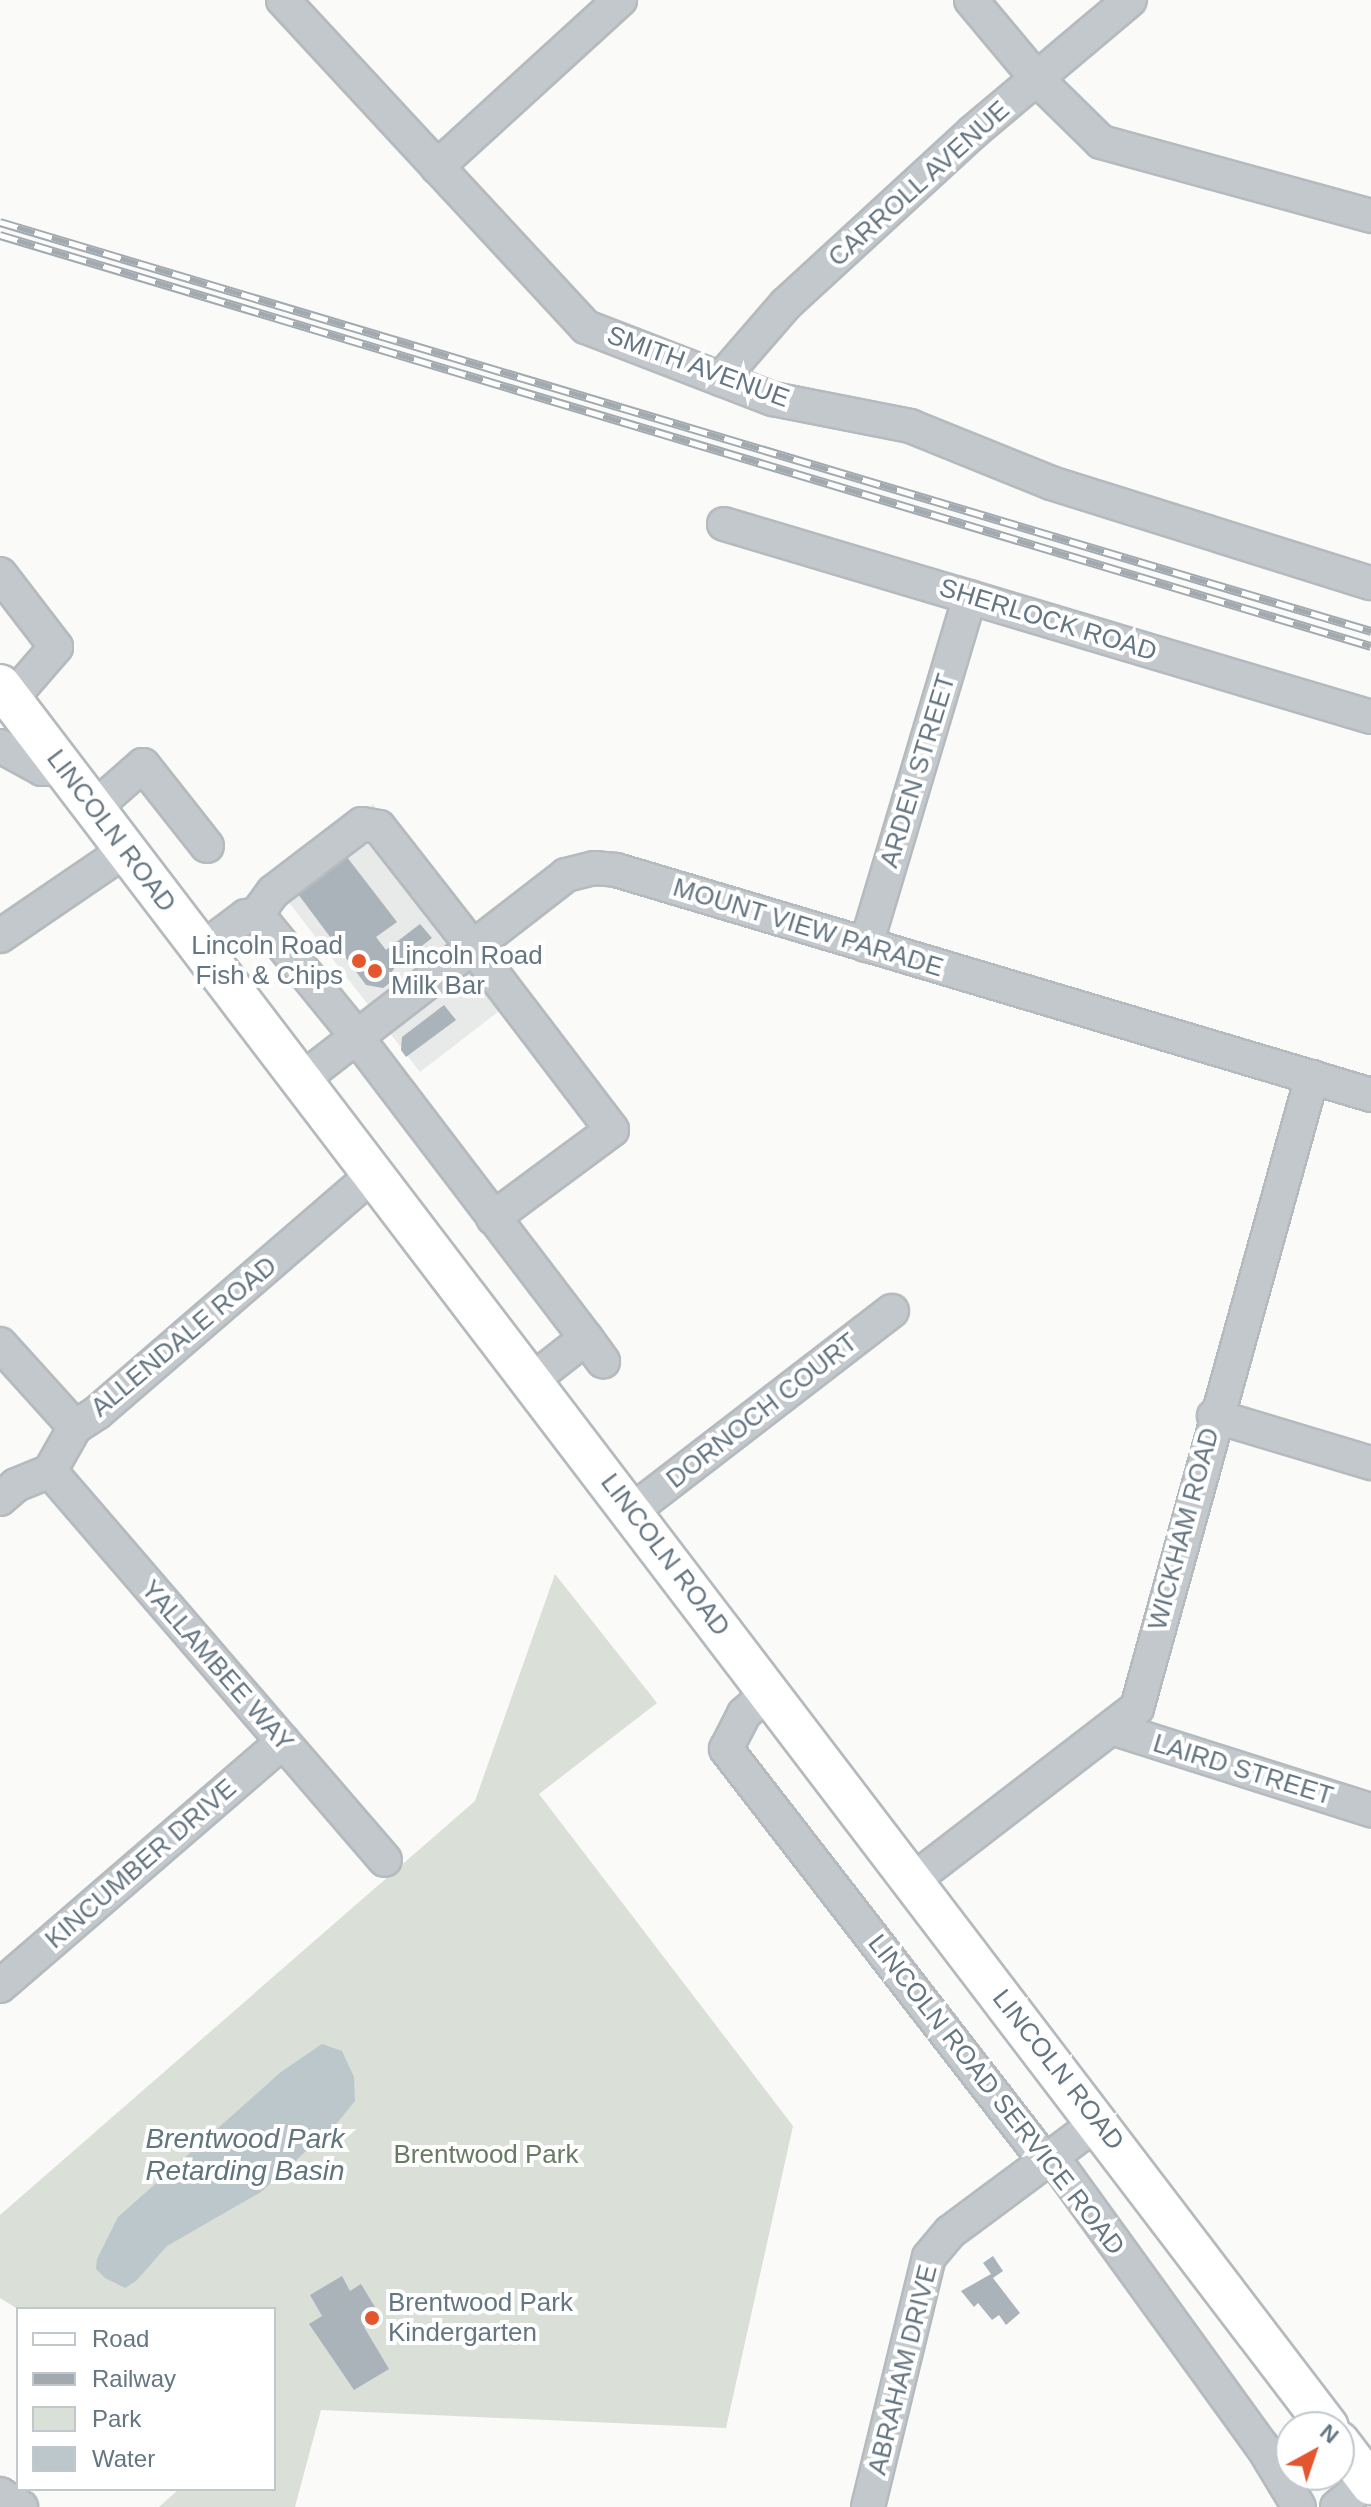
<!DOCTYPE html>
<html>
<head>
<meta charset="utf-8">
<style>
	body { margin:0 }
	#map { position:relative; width:1371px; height:2507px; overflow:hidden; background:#fafaf8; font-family:Helvetica,sans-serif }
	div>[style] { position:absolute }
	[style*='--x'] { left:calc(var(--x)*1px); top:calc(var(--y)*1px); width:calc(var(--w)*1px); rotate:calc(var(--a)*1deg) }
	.built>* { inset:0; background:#e8e9e9 }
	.green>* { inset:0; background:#dadfd7 }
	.water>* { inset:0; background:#bbc7cb }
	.building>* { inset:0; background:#aab3b9 }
	.roads { filter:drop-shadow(2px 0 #b5babe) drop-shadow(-2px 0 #b5babe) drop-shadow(0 2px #b5babe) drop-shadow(0 -2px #b5babe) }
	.minor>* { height:32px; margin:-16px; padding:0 16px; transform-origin:16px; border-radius:16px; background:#c3c8cc }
	.major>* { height:40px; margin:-20px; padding:0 20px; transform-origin:20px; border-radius:20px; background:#fff }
	.rail>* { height:9px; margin-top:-4.5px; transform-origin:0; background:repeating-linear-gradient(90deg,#fff 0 18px,#a2aab0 0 36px); box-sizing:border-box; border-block:2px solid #a2aab0 }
	.dots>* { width:22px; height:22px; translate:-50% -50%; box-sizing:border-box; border:4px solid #fff; border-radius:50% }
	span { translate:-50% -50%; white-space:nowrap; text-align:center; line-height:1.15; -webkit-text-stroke:8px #fff; paint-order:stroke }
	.street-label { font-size:26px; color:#657683 }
	.poi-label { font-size:26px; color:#657683 }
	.right { translate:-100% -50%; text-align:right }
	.left { translate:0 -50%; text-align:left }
	.park-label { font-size:26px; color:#687a64 }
	.water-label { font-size:28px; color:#60757c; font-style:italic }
	.legend { position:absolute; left:16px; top:2307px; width:260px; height:184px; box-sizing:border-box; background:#fff; border:2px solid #c1c8cd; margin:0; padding:10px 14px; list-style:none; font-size:24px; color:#657683 }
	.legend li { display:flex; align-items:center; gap:16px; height:40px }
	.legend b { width:40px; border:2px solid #c1c8cd }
	.north { position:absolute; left:1275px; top:2411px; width:80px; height:80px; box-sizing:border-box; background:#fff; border:2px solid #c1c8cd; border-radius:50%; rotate:40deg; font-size:22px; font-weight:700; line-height:32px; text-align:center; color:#657683 }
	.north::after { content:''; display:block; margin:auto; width:28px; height:36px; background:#e4572e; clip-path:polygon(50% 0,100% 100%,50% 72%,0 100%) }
</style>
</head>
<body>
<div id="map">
	<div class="built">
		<div style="clip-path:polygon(373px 804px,520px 995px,420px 1072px,273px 882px)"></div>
	</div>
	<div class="green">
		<div style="clip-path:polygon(555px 1574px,657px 1703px,539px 1794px,793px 2126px,726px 2428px,321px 2410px,295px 2507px,159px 2507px,179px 2489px,274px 2489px,274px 2309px,18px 2309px,0 2298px,0 2215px,475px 1801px)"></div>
	</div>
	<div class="water">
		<div style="clip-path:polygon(322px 2044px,342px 2051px,354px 2077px,355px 2101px,338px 2122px,261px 2192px,167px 2246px,136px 2281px,125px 2288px,105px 2278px,96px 2269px,97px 2259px,118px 2217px,281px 2072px)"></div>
	</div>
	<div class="building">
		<div style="clip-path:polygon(340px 848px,397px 922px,376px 937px,386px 950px,420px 924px,432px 938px,396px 966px,391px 973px,395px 979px,383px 988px,366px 985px,292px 886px)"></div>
		<div style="clip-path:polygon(444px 1005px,456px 1020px,406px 1057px,401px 1050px,402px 1037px)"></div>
		<div style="clip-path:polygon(993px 2256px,1003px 2271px,993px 2278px,1020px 2313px,1006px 2325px,999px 2315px,992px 2320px,978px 2303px,974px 2307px,961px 2291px,991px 2274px,983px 2263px)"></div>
		<div style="clip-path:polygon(342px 2276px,350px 2291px,361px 2284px,381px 2317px,364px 2327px,389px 2369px,354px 2390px,309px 2324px,322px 2316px,310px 2295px)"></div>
	</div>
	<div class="roads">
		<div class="minor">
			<div style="--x:283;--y:0;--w:446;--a:47.2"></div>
			<div style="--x:586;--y:327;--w:200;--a:21.1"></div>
			<div style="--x:773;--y:399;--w:140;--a:11.1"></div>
			<div style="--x:910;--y:426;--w:152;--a:22"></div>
			<div style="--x:1051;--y:483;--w:335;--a:17.4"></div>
			<div style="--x:971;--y:0;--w:104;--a:50.1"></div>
			<div style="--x:1038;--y:80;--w:88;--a:44.5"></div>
			<div style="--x:1101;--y:142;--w:280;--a:15.3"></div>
			<div style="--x:437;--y:167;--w:248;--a:-42.4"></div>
			<div style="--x:721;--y:379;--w:99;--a:-49.1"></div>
			<div style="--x:786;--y:304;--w:254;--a:-42.6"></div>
			<div style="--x:973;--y:132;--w:205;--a:-40.1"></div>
			<div style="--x:724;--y:524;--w:675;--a:16.61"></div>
			<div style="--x:0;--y:574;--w:92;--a:52.5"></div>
			<div style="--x:56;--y:647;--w:69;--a:130.9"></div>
			<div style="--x:0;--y:746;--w:48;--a:28.7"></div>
			<div style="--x:42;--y:769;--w:21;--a:-3"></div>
			<div style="--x:94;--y:808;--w:65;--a:-41.3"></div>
			<div style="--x:143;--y:765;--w:103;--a:51.7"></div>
			<div style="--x:257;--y:914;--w:27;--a:-54"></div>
			<div style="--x:273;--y:892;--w:112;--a:-37.4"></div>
			<div style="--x:362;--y:824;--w:17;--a:10"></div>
			<div style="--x:379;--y:827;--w:151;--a:52"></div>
			<div style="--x:472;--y:946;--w:231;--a:52.7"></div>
			<div style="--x:612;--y:1130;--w:148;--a:143.5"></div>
			<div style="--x:0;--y:936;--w:153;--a:-34.3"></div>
			<div style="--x:866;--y:945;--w:363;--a:-73.4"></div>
			<div style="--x:202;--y:949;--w:55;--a:-36.9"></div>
			<div style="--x:246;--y:916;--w:11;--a:-10"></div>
			<div style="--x:257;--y:914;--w:146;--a:50.8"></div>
			<div style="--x:349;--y:1027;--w:391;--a:52.7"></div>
			<div style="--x:586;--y:1338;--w:70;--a:142"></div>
			<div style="--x:301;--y:1080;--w:335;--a:-37.7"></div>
			<div style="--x:566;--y:875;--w:29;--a:-14"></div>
			<div style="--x:594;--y:868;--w:22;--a:5"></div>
			<div style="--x:616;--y:870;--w:788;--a:16.59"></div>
			<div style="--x:586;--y:1338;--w:29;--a:54"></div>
			<div style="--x:0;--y:1344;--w:112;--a:47.9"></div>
			<div style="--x:1214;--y:1416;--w:164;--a:16.7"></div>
			<div style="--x:50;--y:1471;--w:513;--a:49.27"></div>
			<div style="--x:0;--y:1499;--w:21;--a:-41"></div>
			<div style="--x:16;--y:1485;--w:37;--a:-22"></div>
			<div style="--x:50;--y:1471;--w:51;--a:-60.4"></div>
			<div style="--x:75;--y:1427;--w:27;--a:-33"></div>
			<div style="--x:98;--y:1412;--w:364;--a:-40.8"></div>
			<div style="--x:632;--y:1511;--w:328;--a:-37.6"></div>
			<div style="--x:768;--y:1693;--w:32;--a:139"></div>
			<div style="--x:744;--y:1714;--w:39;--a:117"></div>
			<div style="--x:726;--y:1749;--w:511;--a:52.23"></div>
			<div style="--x:1039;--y:2153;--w:24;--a:33"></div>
			<div style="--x:1059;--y:2166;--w:346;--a:54.1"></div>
			<div style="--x:1262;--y:2446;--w:71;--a:58.8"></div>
			<div style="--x:1115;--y:1729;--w:269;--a:17.6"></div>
			<div style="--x:912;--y:1881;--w:284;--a:-37.6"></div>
			<div style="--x:1137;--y:1708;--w:655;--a:-74.5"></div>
			<div style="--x:0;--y:1986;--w:374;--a:-40.8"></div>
			<div style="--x:0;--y:2494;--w:25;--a:32"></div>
			<div style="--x:868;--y:2507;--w:257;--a:-76.3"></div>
			<div style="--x:929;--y:2257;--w:33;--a:-50"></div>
			<div style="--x:950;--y:2232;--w:184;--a:-36.6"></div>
			<div style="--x:1337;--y:2507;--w:40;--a:-40"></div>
		</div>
		<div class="major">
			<div style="--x:0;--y:685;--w:2190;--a:52.68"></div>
			<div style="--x:1339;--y:2442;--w:53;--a:52.7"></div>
		</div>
	</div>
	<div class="rail">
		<div style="--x:0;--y:222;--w:1431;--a:16.61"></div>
		<div style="--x:0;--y:235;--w:1431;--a:16.69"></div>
	</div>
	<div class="dots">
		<div style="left:359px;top:961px;background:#e4572e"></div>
		<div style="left:375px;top:971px;background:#e4572e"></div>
		<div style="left:372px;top:2318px;background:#e4572e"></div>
	</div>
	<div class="street-label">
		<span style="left:919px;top:184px;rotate:-42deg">CARROLL AVENUE</span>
		<span style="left:698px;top:367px;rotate:20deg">SMITH AVENUE</span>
		<span style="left:1048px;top:620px;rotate:17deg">SHERLOCK ROAD</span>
		<span style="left:918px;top:771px;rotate:-73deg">ARDEN STREET</span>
		<span style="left:111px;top:831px;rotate:53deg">LINCOLN ROAD</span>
		<span style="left:808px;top:928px;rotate:17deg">MOUNT VIEW PARADE</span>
		<span style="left:184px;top:1337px;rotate:-40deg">ALLENDALE ROAD</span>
		<span style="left:762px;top:1411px;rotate:-38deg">DORNOCH COURT</span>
		<span style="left:1184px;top:1529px;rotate:-75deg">WICKHAM ROAD</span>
		<span style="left:665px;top:1555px;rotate:53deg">LINCOLN ROAD</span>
		<span style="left:217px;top:1666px;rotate:49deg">YALLAMBEE WAY</span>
		<span style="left:1243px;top:1770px;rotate:17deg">LAIRD STREET</span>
		<span style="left:141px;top:1864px;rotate:-41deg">KINCUMBER DRIVE</span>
		<span style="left:1058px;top:2070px;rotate:52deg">LINCOLN ROAD</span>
		<span style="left:996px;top:2095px;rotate:52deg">LINCOLN ROAD SERVICE ROAD</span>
		<span style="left:903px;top:2370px;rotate:-76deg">ABRAHAM DRIVE</span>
	</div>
	<div class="poi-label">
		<span class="right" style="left:343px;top:961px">Lincoln Road<br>Fish &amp; Chips</span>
		<span class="left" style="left:391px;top:971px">Lincoln Road<br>Milk Bar</span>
		<span class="left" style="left:388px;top:2318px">Brentwood Park<br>Kindergarten</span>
	</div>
	<div class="park-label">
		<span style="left:486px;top:2155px">Brentwood Park</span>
	</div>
	<div class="water-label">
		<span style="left:245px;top:2155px">Brentwood Park<br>Retarding Basin</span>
	</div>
	<ul class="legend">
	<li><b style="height:10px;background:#fff"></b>Road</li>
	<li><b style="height:10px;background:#a2aab0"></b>Railway</li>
	<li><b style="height:22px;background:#dadfd7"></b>Park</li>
	<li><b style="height:22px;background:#bbc7cb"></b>Water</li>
	</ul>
	<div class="north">N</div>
</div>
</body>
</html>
